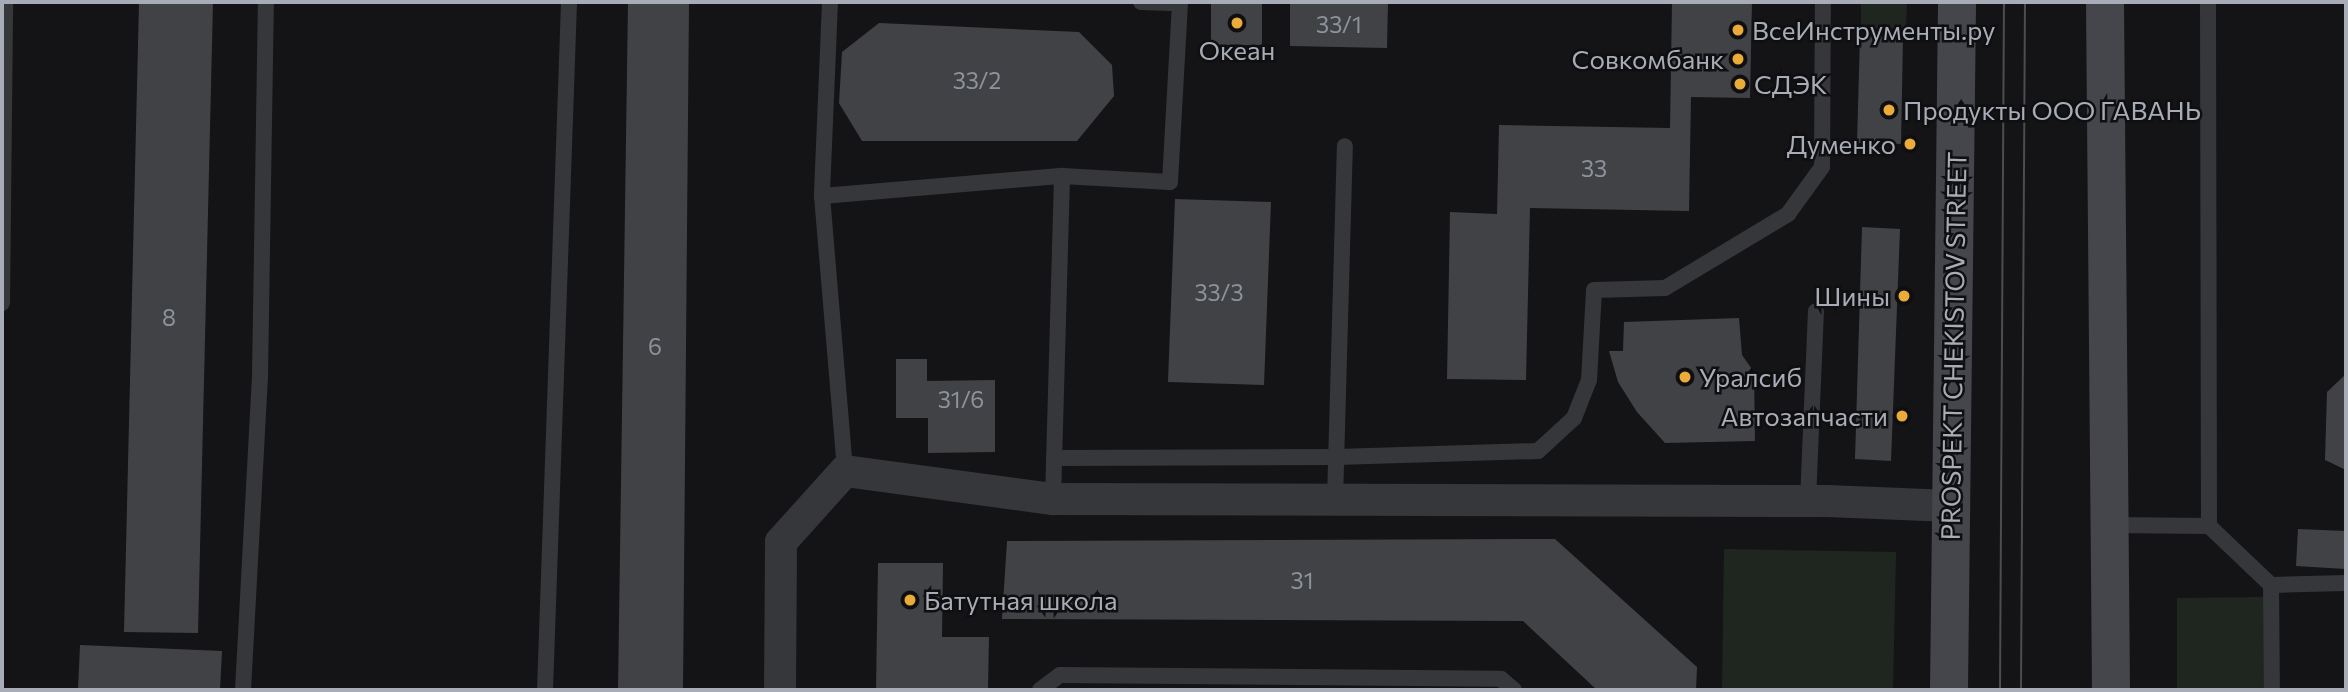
<!DOCTYPE html>
<html>
<head>
<meta charset="utf-8">
<style>
	body { margin:0 }
	#map { position:relative; width:2348px; height:692px; overflow:hidden; background:#141416; font-family:Commissioner,sans-serif }
	div>[style] { position:absolute }
	[style*='--x'] { left:calc(var(--x)*1px); top:calc(var(--y)*1px); width:calc(var(--w)*1px); rotate:calc(var(--a)*1deg) }
	.green>* { inset:0; background:#1f2620 }
	.building>* { inset:0; background:#414246 }
	.lane>* { height:16px; margin:-8px; padding:0 8px; transform-origin:8px; border-radius:8px; background:#36373b }
	.street>* { height:32px; margin:-16px; padding:0 16px; transform-origin:16px; border-radius:16px; background:#36373b }
	.secondary>* { height:38px; margin:-19px; padding:0 19px; transform-origin:19px; border-radius:19px; background:#44464b }
	.tram>* { height:2px; margin:-1px; padding:0 1px; transform-origin:1px; border-radius:1px; background:#4b4d52 }
	.dots>* { width:19px; height:19px; translate:-50% -50%; box-sizing:border-box; border:4px solid #0f0f11; border-radius:50% }
	span { translate:-50% -50%; white-space:nowrap; text-align:center; line-height:1.15; -webkit-text-stroke:5px #0f0f11; paint-order:stroke }
	.number-label { font-size:23px; color:#8e929a }
	.number-label span { -webkit-text-stroke-width:0 }
	.poi-label { font-size:26px; color:#a7acb6 }
	.left { translate:0 -50%; text-align:left }
	.right { translate:-100% -50%; text-align:right }
	.street-label { font-size:26px; color:#a7acb6 }
	.frame { position:absolute; inset:0; border:4px solid #a7acb6; pointer-events:none }
</style>
</head>
<body>
<div id="map">
	<div class="green">
		<div style="clip-path:polygon(1861px 2px,1907px 2px,1906px 28px,1861px 28px)"></div>
		<div style="clip-path:polygon(1724px 549px,1896px 552px,1893px 690px,1722px 690px)"></div>
		<div style="clip-path:polygon(2267px 597px,2267px 690px,2177px 690px,2177px 598px)"></div>
	</div>
	<div class="building">
		<div style="clip-path:polygon(139px 2px,213px 2px,198px 633px,124px 632px)"></div>
		<div style="clip-path:polygon(628px 2px,689px 2px,683px 690px,618px 690px)"></div>
		<div style="clip-path:polygon(1211px 2px,1262px 2px,1262px 45px,1211px 45px)"></div>
		<div style="clip-path:polygon(1290px 2px,1388px 2px,1387px 48px,1290px 46px)"></div>
		<div style="clip-path:polygon(1672px 2px,1752px 2px,1750px 98px,1691px 97px,1689px 211px,1530px 208px,1526px 380px,1447px 379px,1450px 212px,1497px 214px,1499px 125px,1670px 128px)"></div>
		<div style="clip-path:polygon(879px 23px,1079px 32px,1112px 65px,1114px 96px,1077px 141px,862px 141px,839px 103px,842px 52px)"></div>
		<div style="clip-path:polygon(1860px 36px,1903px 37px,1901px 144px,1857px 143px)"></div>
		<div style="clip-path:polygon(1175px 199px,1271px 202px,1264px 385px,1168px 382px)"></div>
		<div style="clip-path:polygon(1862px 227px,1900px 229px,1891px 461px,1855px 459px)"></div>
		<div style="clip-path:polygon(1739px 318px,1742px 355px,1754px 372px,1755px 441px,1665px 443px,1637px 412px,1618px 382px,1609px 351px,1623px 351px,1624px 322px)"></div>
		<div style="clip-path:polygon(896px 359px,927px 359px,927px 381px,995px 380px,995px 452px,928px 453px,928px 418px,896px 418px)"></div>
		<div style="clip-path:polygon(2346px 374px,2346px 470px,2325px 460px,2327px 392px)"></div>
		<div style="clip-path:polygon(2298px 529px,2346px 531px,2346px 569px,2296px 566px)"></div>
		<div style="clip-path:polygon(1555px 539px,1697px 667px,1696px 690px,1597px 690px,1523px 621px,1002px 619px,1007px 541px)"></div>
		<div style="clip-path:polygon(878px 563px,943px 563px,942px 637px,989px 637px,988px 690px,876px 690px)"></div>
		<div style="clip-path:polygon(80px 645px,222px 651px,220px 690px,78px 690px)"></div>
	</div>
	<div class="lane">
		<div style="--x:830;--y:2;--w:194;--a:92.4"></div>
		<div style="--x:822;--y:196;--w:276;--a:85.2"></div>
		<div style="--x:1141;--y:2;--w:38;--a:2"></div>
		<div style="--x:2208;--y:2;--w:524;--a:89.89"></div>
		<div style="--x:2209;--y:526;--w:86;--a:43.6"></div>
		<div style="--x:2271;--y:585;--w:105;--a:89.5"></div>
		<div style="--x:822;--y:196;--w:241;--a:-4.8"></div>
		<div style="--x:1062;--y:176;--w:108;--a:3.2"></div>
		<div style="--x:1170;--y:182;--w:180;--a:-86.8"></div>
		<div style="--x:2;--y:303;--w:301;--a:-89.4"></div>
		<div style="--x:1054;--y:458;--w:282;--a:-0.2"></div>
		<div style="--x:1336;--y:457;--w:202;--a:-1.7"></div>
		<div style="--x:1538;--y:451;--w:49;--a:-42.5"></div>
		<div style="--x:1574;--y:418;--w:41;--a:-68.5"></div>
		<div style="--x:1589;--y:380;--w:90;--a:-86.8"></div>
		<div style="--x:1594;--y:290;--w:71;--a:-1.6"></div>
		<div style="--x:1665;--y:288;--w:144;--a:-31"></div>
		<div style="--x:1788;--y:214;--w:58;--a:-54.1"></div>
		<div style="--x:1822;--y:167;--w:165;--a:-89.7"></div>
		<div style="--x:1053;--y:499;--w:323;--a:-88.4"></div>
		<div style="--x:1335;--y:500;--w:354;--a:-88.4"></div>
		<div style="--x:1808;--y:501;--w:190;--a:-87.6"></div>
		<div style="--x:2111;--y:525;--w:98;--a:0.6"></div>
		<div style="--x:2271;--y:585;--w:75;--a:-1.5"></div>
		<div style="--x:243;--y:690;--w:313;--a:-86.9"></div>
		<div style="--x:260;--y:377;--w:375;--a:-89.1"></div>
		<div style="--x:545;--y:690;--w:688;--a:-88"></div>
		<div style="--x:1040;--y:690;--w:25;--a:-37"></div>
		<div style="--x:1060;--y:675;--w:441;--a:0.5"></div>
		<div style="--x:1501;--y:679;--w:17;--a:40"></div>
	</div>
	<div class="street">
		<div style="--x:780;--y:690;--w:148;--a:-89.6"></div>
		<div style="--x:781;--y:542;--w:96;--a:-48"></div>
		<div style="--x:845;--y:471;--w:210;--a:7.7"></div>
		<div style="--x:1053;--y:499;--w:774;--a:0.15"></div>
		<div style="--x:1827;--y:501;--w:124;--a:2.3"></div>
	</div>
	<div class="secondary">
		<div style="--x:2105;--y:2;--w:688;--a:89.5"></div>
		<div style="--x:1949;--y:690;--w:688;--a:-89.33"></div>
	</div>
	<div class="tram">
		<div style="--x:2000;--y:690;--w:688;--a:-89.67"></div>
		<div style="--x:2021;--y:690;--w:688;--a:-89.67"></div>
	</div>
	<div class="dots">
		<div style="left:1237px;top:23px;background:#eaab38"></div>
		<div style="left:1738px;top:30px;background:#eaab38"></div>
		<div style="left:1738px;top:59px;background:#eaab38"></div>
		<div style="left:1740px;top:84px;background:#eaab38"></div>
		<div style="left:1889px;top:110px;background:#eaab38"></div>
		<div style="left:1910px;top:144px;background:#eaab38"></div>
		<div style="left:1904px;top:296px;background:#eaab38"></div>
		<div style="left:1685px;top:377px;background:#eaab38"></div>
		<div style="left:1902px;top:416px;background:#eaab38"></div>
		<div style="left:910px;top:600px;background:#eaab38"></div>
	</div>
	<div class="number-label">
		<span style="left:1339px;top:24px">33/1</span>
		<span style="left:977px;top:80px">33/2</span>
		<span style="left:1594px;top:168px">33</span>
		<span style="left:1219px;top:292px">33/3</span>
		<span style="left:169px;top:317px">8</span>
		<span style="left:655px;top:346px">6</span>
		<span style="left:961px;top:399px">31/6</span>
		<span style="left:1302px;top:580px">31</span>
	</div>
	<div class="poi-label">
		<span class="left" style="left:1752px;top:30px">ВсеИнструменты.ру</span>
		<span style="left:1237px;top:50px">Океан</span>
		<span class="right" style="left:1724px;top:59px">Совкомбанк</span>
		<span class="left" style="left:1754px;top:84px">СДЭК</span>
		<span class="left" style="left:1903px;top:110px">Продукты ООО ГАВАНЬ</span>
		<span class="right" style="left:1896px;top:144px">Думенко</span>
		<span class="right" style="left:1890px;top:296px">Шины</span>
		<span class="left" style="left:1699px;top:377px">Уралсиб</span>
		<span class="right" style="left:1888px;top:416px">Автозапчасти</span>
		<span class="left" style="left:924px;top:600px">Батутная школа</span>
	</div>
	<div class="street-label">
		<span style="left:1953px;top:346px;rotate:-89deg">PROSPEKT CHEKISTOV STREET</span>
	</div>
	<div class="frame"></div>
</div>
</body>
</html>
